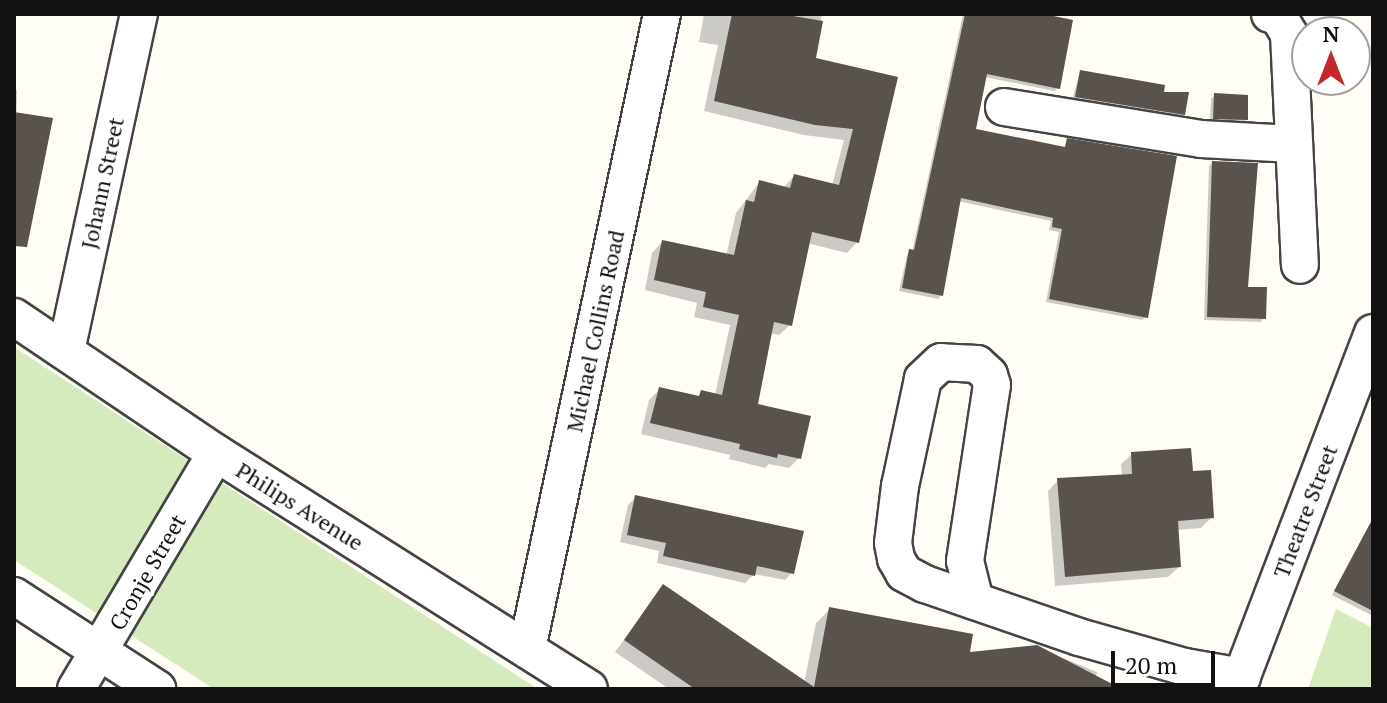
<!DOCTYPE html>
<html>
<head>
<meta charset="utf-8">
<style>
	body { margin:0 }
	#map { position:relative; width:1387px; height:703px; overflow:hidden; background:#fffdf5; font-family:"PT Serif",serif }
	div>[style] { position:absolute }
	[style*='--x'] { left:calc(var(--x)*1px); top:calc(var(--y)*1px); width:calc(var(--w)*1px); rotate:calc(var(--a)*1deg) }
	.green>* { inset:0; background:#d5ebbd }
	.shadow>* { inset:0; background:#0003 }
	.building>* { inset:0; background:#5a524d }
	.roads { filter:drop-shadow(2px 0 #444) drop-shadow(-2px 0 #444) drop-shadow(0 2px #444) drop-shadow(0 -2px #444) }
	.minor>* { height:36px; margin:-18px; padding:0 18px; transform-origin:18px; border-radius:18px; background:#fff }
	span { translate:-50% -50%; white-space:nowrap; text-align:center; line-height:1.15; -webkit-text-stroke:8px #fff; paint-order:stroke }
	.street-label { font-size:22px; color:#111 }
	.frame { position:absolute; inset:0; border:16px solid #111; pointer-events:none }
	.north { position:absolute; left:1291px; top:16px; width:80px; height:80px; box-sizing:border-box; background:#fff; border:2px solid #a0a0a0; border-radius:50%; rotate:0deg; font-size:22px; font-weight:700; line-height:32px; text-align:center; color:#111 }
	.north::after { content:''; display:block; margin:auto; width:28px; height:36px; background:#c4262e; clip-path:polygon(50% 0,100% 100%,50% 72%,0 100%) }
	.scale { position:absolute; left:1111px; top:651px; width:104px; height:36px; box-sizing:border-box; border:4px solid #111; border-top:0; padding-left:10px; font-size:24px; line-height:28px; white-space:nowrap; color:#111; -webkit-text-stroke:6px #fff; paint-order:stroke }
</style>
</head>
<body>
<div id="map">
	<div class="green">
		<div style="clip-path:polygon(14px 347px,538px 689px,214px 689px,14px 560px)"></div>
		<div style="clip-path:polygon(1336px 609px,1373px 628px,1373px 689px,1308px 689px)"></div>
	</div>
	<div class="shadow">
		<div style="clip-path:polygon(704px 14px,822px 14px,814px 60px,896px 78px,857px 242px,847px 253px,807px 243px,790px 325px,779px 335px,770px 333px,756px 405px,799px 458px,789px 468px,769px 464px,765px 468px,729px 459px,730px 455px,641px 434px,649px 400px,660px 389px,696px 398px,702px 392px,715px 395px,730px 325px,694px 317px,697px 303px,645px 290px,652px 253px,662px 242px,726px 256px,736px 213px,759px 183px,784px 187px,794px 176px,832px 185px,844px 140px,804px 135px,704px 111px,718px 45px,699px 42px)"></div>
		<div style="clip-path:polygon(963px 14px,1035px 14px,1058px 88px,1054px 91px,985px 77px,973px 130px,1063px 149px,1068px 141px,1146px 317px,1142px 320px,1046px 302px,1059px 232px,1049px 230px,1051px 221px,958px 201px,941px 295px,938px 299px,899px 291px,907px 255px,912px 252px)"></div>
		<div style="clip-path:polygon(1080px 72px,1161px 93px,1183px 114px,1180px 118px,1072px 100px)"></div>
		<div style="clip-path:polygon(14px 90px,17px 90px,14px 244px)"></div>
		<div style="clip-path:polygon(1215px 95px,1246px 120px,1242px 123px,1210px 121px,1211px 99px)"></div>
		<div style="clip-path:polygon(1212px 163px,1246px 288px,1264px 318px,1261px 322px,1204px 320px,1209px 166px)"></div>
		<div style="clip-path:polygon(1132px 454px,1212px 517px,1201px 528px,1176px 530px,1179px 567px,1168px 577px,1055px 586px,1048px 491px,1058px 480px,1122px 477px,1121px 464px)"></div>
		<div style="clip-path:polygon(636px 497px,792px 573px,785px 580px,754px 574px,745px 583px,657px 563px,659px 551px,620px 542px,628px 505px)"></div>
		<div style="clip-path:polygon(1373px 518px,1373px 616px,1332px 595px)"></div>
		<div style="clip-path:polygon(663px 587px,766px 689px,669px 689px,615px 652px)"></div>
		<div style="clip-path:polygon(830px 609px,968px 654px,1036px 647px,1097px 672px,1093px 689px,803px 689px,816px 623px)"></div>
	</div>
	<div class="building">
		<div style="clip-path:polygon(732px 14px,781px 14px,823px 21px,816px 58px,898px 77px,859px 243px,812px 232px,792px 326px,774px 322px,758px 404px,811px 416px,801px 459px,778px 454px,777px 458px,739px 449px,740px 444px,650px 423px,659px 387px,699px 396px,701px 390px,722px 395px,739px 315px,703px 307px,706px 292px,654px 280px,662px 240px,734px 255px,746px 200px,754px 202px,759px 180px,790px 188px,794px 174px,839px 185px,853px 129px,815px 125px,714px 101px)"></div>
		<div style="clip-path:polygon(965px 14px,1044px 14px,1073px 20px,1060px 89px,987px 74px,976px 129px,1065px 147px,1067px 138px,1177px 156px,1148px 318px,1049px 299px,1062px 229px,1052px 227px,1053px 218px,961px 198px,943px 296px,902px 288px,909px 249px,914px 250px)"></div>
		<div style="clip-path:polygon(1080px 70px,1165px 85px,1164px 92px,1189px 92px,1185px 115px,1075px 97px)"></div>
		<div style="clip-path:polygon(1214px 93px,1248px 95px,1248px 120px,1213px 119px)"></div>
		<div style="clip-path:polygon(14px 112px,53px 118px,27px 247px,14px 246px)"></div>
		<div style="clip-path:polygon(1212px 161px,1258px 163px,1248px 287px,1267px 287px,1266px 319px,1207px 317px)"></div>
		<div style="clip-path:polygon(1191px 448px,1193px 471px,1211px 470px,1214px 518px,1178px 521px,1181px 567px,1065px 577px,1057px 478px,1132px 474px,1131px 452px)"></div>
		<div style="clip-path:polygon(635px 495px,804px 531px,794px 574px,757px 566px,755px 576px,663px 556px,666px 543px,627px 535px)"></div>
		<div style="clip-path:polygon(1373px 518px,1373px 611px,1334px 591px)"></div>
		<div style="clip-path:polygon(663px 584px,814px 687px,829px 607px,973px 634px,970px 652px,1037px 645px,1122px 689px,695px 689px,624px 640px)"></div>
	</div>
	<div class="roads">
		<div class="minor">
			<div style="--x:1270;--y:14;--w:9;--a:18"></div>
			<div style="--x:1279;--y:17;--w:20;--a:60"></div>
			<div style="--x:1289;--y:34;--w:231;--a:87.3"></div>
			<div style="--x:1004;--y:107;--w:200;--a:9.2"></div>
			<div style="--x:1201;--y:139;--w:92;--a:3.1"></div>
			<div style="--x:14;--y:317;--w:244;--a:34"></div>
			<div style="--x:216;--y:453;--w:441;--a:32.3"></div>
			<div style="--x:66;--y:351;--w:345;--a:-77.8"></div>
			<div style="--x:14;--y:596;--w:171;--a:33"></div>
			<div style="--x:975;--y:601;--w:41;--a:-104"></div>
			<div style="--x:965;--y:561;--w:178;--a:-81.3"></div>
			<div style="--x:992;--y:385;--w:10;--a:-107"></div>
			<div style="--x:989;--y:375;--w:16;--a:-137"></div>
			<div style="--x:977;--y:364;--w:36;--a:-177"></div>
			<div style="--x:941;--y:362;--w:25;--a:137"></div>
			<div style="--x:923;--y:379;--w:109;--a:102.1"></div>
			<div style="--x:900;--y:486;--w:57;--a:97"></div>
			<div style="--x:893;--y:543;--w:16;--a:79"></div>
			<div style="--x:896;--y:559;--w:16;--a:60"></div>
			<div style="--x:904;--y:573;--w:24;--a:28"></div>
			<div style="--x:925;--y:584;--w:163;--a:19"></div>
			<div style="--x:1079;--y:637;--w:110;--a:15.8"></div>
			<div style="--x:1185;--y:667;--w:58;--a:10"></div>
			<div style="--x:527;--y:649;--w:649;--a:-78"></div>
			<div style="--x:76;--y:689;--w:274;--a:-59.3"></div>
			<div style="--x:1237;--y:689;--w:381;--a:-69.1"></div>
		</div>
	</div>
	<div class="street-label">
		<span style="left:102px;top:183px;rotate:-78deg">Johann Street</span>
		<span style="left:595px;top:331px;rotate:-78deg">Michael Collins Road</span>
		<span style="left:300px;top:506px;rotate:32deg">Philips Avenue</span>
		<span style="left:1305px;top:511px;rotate:-69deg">Theatre Street</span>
		<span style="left:147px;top:572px;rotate:-60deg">Cronje Street</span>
	</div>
	<div class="frame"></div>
	<div class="north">N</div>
	<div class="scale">20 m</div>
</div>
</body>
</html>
